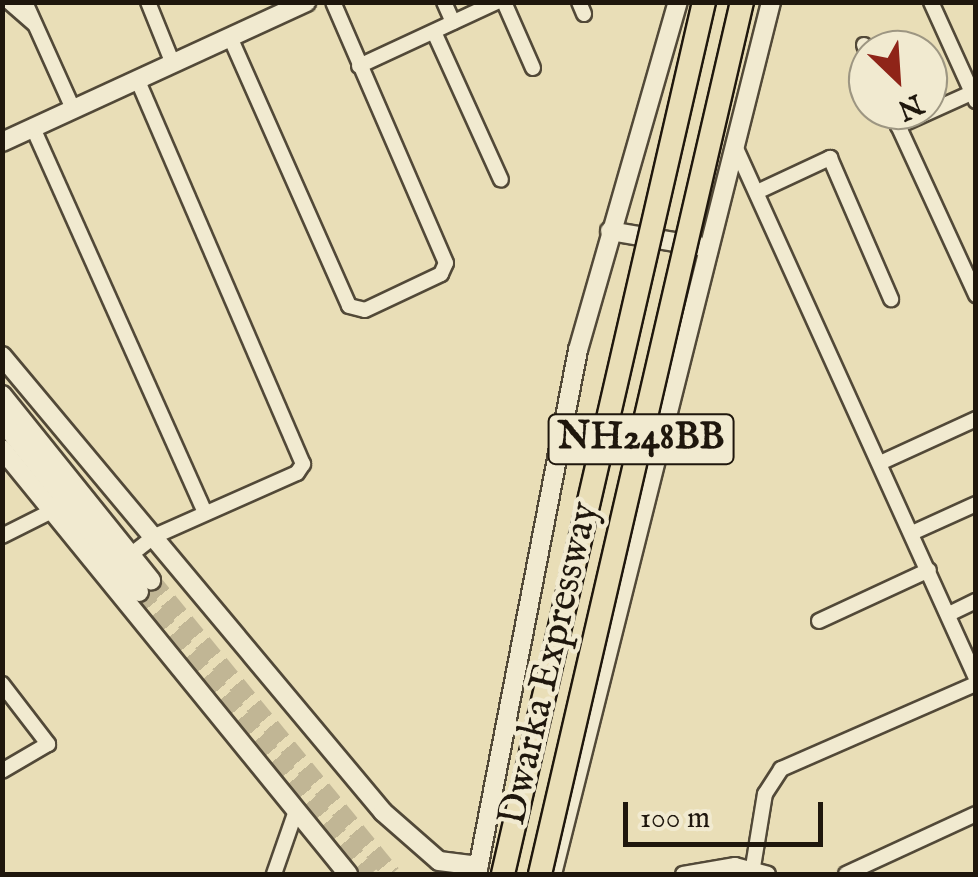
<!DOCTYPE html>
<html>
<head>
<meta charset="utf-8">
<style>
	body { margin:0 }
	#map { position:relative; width:978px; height:877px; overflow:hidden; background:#e9deb7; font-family:"IM FELL English",serif }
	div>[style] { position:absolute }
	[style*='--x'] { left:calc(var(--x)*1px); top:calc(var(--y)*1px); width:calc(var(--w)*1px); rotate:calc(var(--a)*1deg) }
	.secondary-tunnel>* { height:18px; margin-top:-9px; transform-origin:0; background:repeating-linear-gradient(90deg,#c1b695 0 18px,transparent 0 27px) }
	.roads { filter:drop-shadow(2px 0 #524938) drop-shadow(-2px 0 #524938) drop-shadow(0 2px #524938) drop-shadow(0 -2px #524938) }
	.minor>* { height:14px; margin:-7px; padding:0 7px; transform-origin:7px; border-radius:7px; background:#f1ead0 }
	.tertiary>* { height:18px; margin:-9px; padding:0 9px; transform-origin:9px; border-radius:9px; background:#f1ead0 }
	.secondary>* { height:18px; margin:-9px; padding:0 9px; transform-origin:9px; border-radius:9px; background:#f1ead0 }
	.bridges { filter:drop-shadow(2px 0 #1f170d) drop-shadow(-2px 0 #1f170d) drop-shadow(0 2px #1f170d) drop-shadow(0 -2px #1f170d) }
	.trunk-bridge>* { height:22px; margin:-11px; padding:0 11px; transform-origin:11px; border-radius:11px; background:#e9deb7 }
	span { translate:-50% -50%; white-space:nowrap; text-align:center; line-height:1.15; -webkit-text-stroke:9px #f1ead0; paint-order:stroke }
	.shield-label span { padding:2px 8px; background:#f1ead0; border:2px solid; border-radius:8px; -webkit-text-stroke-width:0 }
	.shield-label { font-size:38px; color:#1f170d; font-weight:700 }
	.street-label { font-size:40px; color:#1f170d }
	.frame { position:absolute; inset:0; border:5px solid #1f170d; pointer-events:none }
	.north { position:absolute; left:848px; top:30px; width:100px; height:100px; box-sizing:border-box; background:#f1ead0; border:2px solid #9d9682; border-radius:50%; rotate:155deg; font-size:28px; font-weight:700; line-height:40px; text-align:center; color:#1f170d }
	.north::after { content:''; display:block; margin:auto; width:35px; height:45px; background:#8f2418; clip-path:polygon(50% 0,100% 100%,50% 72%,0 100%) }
	.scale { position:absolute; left:623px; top:802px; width:200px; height:45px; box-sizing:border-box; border:5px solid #1f170d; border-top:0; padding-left:12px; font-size:30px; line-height:35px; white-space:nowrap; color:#1f170d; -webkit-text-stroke:8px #f1ead0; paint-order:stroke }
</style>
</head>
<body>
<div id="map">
	<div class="secondary-tunnel">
		<div style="--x:151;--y:580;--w:380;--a:50.7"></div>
		<div style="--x:139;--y:592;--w:365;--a:50.6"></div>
	</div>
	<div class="roads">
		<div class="minor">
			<div style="--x:9;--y:2;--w:33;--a:41"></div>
			<div style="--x:25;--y:2;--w:117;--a:65.8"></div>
			<div style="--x:148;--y:2;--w:67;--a:68"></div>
			<div style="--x:444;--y:2;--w:22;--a:66"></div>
			<div style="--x:504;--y:2;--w:72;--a:66.3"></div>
			<div style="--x:579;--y:2;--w:13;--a:67"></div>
			<div style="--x:931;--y:2;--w:109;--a:65.6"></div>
			<div style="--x:434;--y:32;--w:162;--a:65.6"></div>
			<div style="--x:230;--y:37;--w:294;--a:66.1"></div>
			<div style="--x:349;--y:306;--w:16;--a:14"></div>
			<div style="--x:365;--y:310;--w:84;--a:-25.3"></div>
			<div style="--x:441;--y:274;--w:12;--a:-66"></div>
			<div style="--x:446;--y:263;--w:284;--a:-113.4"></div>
			<div style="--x:864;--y:45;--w:10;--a:66"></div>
			<div style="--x:359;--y:66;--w:152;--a:-24.9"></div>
			<div style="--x:891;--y:110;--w:204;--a:65.3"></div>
			<div style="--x:898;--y:126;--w:80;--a:-24.3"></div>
			<div style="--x:33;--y:128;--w:419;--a:65.9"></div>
			<div style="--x:734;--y:144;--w:586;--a:65.62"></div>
			<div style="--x:757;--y:192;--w:81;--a:-25"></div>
			<div style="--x:830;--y:158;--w:154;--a:66.6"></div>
			<div style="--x:880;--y:463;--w:106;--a:-24.6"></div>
			<div style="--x:912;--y:533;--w:70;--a:-24.4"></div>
			<div style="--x:2;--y:536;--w:63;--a:-26.6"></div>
			<div style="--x:124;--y:560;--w:39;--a:-38"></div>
			<div style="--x:155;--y:536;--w:155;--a:-23.9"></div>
			<div style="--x:297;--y:473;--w:11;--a:-56"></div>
			<div style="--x:303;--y:464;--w:418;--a:-113.3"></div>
			<div style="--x:949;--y:614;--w:30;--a:-26"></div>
			<div style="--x:819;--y:621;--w:121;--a:-24.9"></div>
			<div style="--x:2;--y:684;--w:76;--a:52.5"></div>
			<div style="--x:48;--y:744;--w:53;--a:149.6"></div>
			<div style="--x:753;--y:867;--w:74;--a:-80.7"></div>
			<div style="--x:765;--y:794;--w:30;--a:-57"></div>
			<div style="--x:781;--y:769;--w:213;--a:-23.6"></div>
			<div style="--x:274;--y:874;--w:67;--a:-70.8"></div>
			<div style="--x:683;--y:874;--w:53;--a:-9.8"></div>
			<div style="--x:735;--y:865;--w:34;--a:15"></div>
			<div style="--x:846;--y:874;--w:143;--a:-24.8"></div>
		</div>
		<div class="tertiary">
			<div style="--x:2;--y:142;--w:335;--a:-24.7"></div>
			<div style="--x:610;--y:231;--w:90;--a:9.6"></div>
			<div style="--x:2;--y:356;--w:594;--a:50.12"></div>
			<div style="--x:383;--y:812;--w:74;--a:41.2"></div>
			<div style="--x:439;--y:861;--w:40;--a:7.1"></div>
			<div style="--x:2;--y:449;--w:548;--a:50.85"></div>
			<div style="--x:477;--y:874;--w:534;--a:-79.09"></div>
			<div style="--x:578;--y:350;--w:362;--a:-74"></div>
			<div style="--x:552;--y:874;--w:899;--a:-75.9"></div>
		</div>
		<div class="secondary">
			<div style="--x:2;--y:395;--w:238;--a:51.2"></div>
			<div style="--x:2;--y:421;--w:219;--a:51.3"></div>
		</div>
	</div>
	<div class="bridges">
		<div class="trunk-bridge">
			<div style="--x:503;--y:874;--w:895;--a:-77.02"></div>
			<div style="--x:540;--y:874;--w:895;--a:-76.96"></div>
		</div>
	</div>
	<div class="shield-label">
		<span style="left:641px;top:439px">NH248BB</span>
	</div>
	<div class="street-label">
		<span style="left:550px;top:664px;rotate:-77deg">Dwarka Expressway</span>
	</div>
	<div class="frame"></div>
	<div class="north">N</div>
	<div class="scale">100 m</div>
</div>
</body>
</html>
